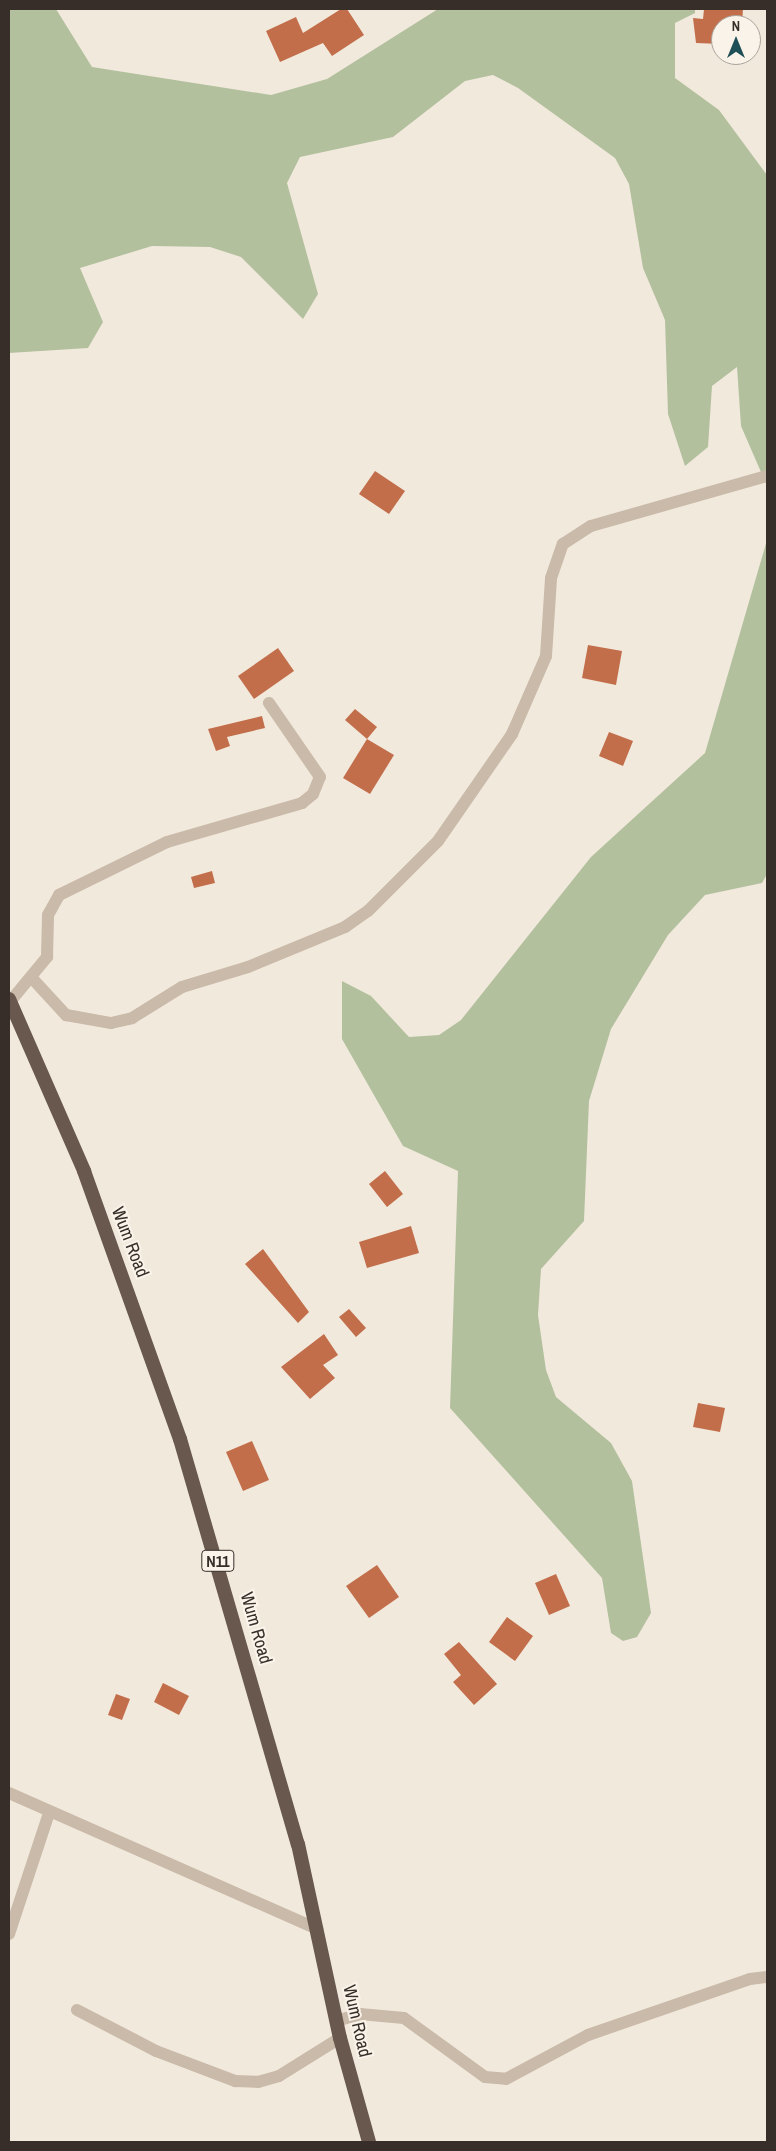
<!DOCTYPE html>
<html>
<head>
<meta charset="utf-8">
<style>
	body { margin:0 }
	#map { position:relative; width:776px; height:2151px; overflow:hidden; background:#f2e9dd; font-family:"Archivo Narrow",sans-serif }
	div>[style] { position:absolute }
	[style*='--x'] { left:calc(var(--x)*1px); top:calc(var(--y)*1px); width:calc(var(--w)*1px); rotate:calc(var(--a)*1deg) }
	.green>* { inset:0; background:#b3c09e }
	.building>* { inset:0; background:#c26e4b }
	.minor>* { height:12px; margin:-6px; padding:0 6px; transform-origin:6px; border-radius:6px; background:#c9baa9 }
	.trunk>* { height:14px; margin:-7px; padding:0 7px; transform-origin:7px; border-radius:7px; background:#68584e }
	span { translate:-50% -50%; white-space:nowrap; text-align:center; line-height:1.15; -webkit-text-stroke:4px #f9f3ea; paint-order:stroke }
	.shield-label span { padding:1px 4px; background:#f9f3ea; border:1px solid; border-radius:4px; -webkit-text-stroke-width:0 }
	.shield-label { font-size:16px; color:#372e29; font-weight:700 }
	.street-label { font-size:18px; color:#372e29 }
	.frame { position:absolute; inset:0; border:10px solid #372e29; pointer-events:none }
	.north { position:absolute; left:711px; top:15px; width:50px; height:50px; box-sizing:border-box; background:#f9f3ea; border:1px solid #aba49d; border-radius:50%; rotate:0deg; font-size:14px; font-weight:700; line-height:20px; text-align:center; color:#372e29 }
	.north::after { content:''; display:block; margin:auto; width:18px; height:22px; background:#205057; clip-path:polygon(50% 0,100% 100%,50% 72%,0 100%) }
</style>
</head>
<body>
<div id="map">
	<div class="green">
		<div style="clip-path:polygon(9px 9px,56px 9px,92px 67px,271px 95px,327px 79px,438px 9px,695px 9px,695px 13px,675px 23px,675px 78px,719px 110px,767px 175px,767px 486px,741px 426px,737px 367px,712px 386px,708px 447px,685px 466px,668px 414px,665px 320px,643px 268px,629px 184px,615px 158px,518px 88px,493px 75px,465px 81px,393px 137px,300px 157px,287px 183px,318px 294px,303px 319px,241px 257px,210px 247px,152px 246px,80px 268px,103px 322px,88px 348px,9px 353px)"></div>
		<div style="clip-path:polygon(767px 540px,767px 874px,762px 883px,705px 895px,668px 935px,611px 1029px,589px 1101px,584px 1221px,541px 1269px,538px 1315px,546px 1370px,556px 1397px,611px 1443px,632px 1481px,651px 1613px,637px 1637px,623px 1641px,611px 1633px,602px 1578px,450px 1408px,458px 1171px,403px 1146px,342px 1039px,342px 981px,371px 996px,409px 1037px,439px 1035px,461px 1020px,591px 857px,705px 753px)"></div>
	</div>
	<div class="building">
		<div style="clip-path:polygon(341px 9px,347px 9px,364px 35px,332px 56px,323px 43px,280px 62px,266px 31px,296px 17px,303px 33px)"></div>
		<div style="clip-path:polygon(704px 9px,743px 9px,742px 25px,721px 25px,721px 44px,696px 43px,693px 18px,703px 19px)"></div>
		<div style="clip-path:polygon(375px 471px,405px 491px,389px 514px,359px 494px)"></div>
		<div style="clip-path:polygon(588px 645px,622px 651px,616px 685px,582px 678px)"></div>
		<div style="clip-path:polygon(278px 648px,294px 671px,254px 699px,238px 676px)"></div>
		<div style="clip-path:polygon(355px 709px,377px 727px,367px 739px,345px 720px)"></div>
		<div style="clip-path:polygon(262px 716px,265px 728px,227px 737px,230px 746px,216px 751px,208px 729px)"></div>
		<div style="clip-path:polygon(609px 732px,633px 741px,623px 766px,599px 756px)"></div>
		<div style="clip-path:polygon(367px 739px,394px 755px,370px 794px,343px 778px)"></div>
		<div style="clip-path:polygon(212px 871px,215px 883px,194px 888px,191px 877px)"></div>
		<div style="clip-path:polygon(385px 1171px,403px 1194px,387px 1207px,369px 1184px)"></div>
		<div style="clip-path:polygon(411px 1226px,419px 1253px,367px 1268px,359px 1242px)"></div>
		<div style="clip-path:polygon(263px 1249px,309px 1312px,298px 1323px,245px 1264px)"></div>
		<div style="clip-path:polygon(349px 1309px,366px 1328px,356px 1337px,339px 1317px)"></div>
		<div style="clip-path:polygon(324px 1334px,338px 1355px,323px 1365px,335px 1378px,310px 1399px,281px 1367px)"></div>
		<div style="clip-path:polygon(698px 1403px,725px 1408px,720px 1432px,693px 1427px)"></div>
		<div style="clip-path:polygon(252px 1441px,269px 1480px,243px 1491px,226px 1452px)"></div>
		<div style="clip-path:polygon(377px 1565px,399px 1597px,369px 1618px,346px 1586px)"></div>
		<div style="clip-path:polygon(556px 1574px,570px 1606px,549px 1615px,535px 1583px)"></div>
		<div style="clip-path:polygon(507px 1617px,533px 1636px,515px 1661px,489px 1642px)"></div>
		<div style="clip-path:polygon(459px 1642px,497px 1684px,474px 1705px,453px 1682px,461px 1675px,444px 1654px)"></div>
		<div style="clip-path:polygon(163px 1683px,189px 1696px,179px 1715px,154px 1702px)"></div>
		<div style="clip-path:polygon(116px 1694px,130px 1699px,122px 1720px,108px 1715px)"></div>
	</div>
	<div class="minor">
		<div style="--x:31;--y:977;--w:52;--a:47.4"></div>
		<div style="--x:66;--y:1015;--w:46;--a:10.1"></div>
		<div style="--x:111;--y:1023;--w:22;--a:-13"></div>
		<div style="--x:132;--y:1018;--w:59;--a:-31.8"></div>
		<div style="--x:182;--y:987;--w:69;--a:-16.9"></div>
		<div style="--x:248;--y:967;--w:105;--a:-22.4"></div>
		<div style="--x:345;--y:927;--w:28;--a:-35"></div>
		<div style="--x:368;--y:911;--w:99;--a:-45"></div>
		<div style="--x:438;--y:841;--w:130;--a:-55.3"></div>
		<div style="--x:512;--y:734;--w:85;--a:-66.4"></div>
		<div style="--x:546;--y:656;--w:78;--a:-86.3"></div>
		<div style="--x:551;--y:578;--w:36;--a:-71"></div>
		<div style="--x:563;--y:544;--w:33;--a:-33"></div>
		<div style="--x:591;--y:526;--w:183;--a:-15.9"></div>
		<div style="--x:9;--y:1003;--w:60;--a:-50.4"></div>
		<div style="--x:47;--y:957;--w:42;--a:-88.6"></div>
		<div style="--x:48;--y:915;--w:23;--a:-61"></div>
		<div style="--x:59;--y:895;--w:120;--a:-26.1"></div>
		<div style="--x:167;--y:842;--w:141;--a:-16.1"></div>
		<div style="--x:302;--y:803;--w:14;--a:-39"></div>
		<div style="--x:313;--y:794;--w:18;--a:-68"></div>
		<div style="--x:320;--y:777;--w:90;--a:-124.6"></div>
		<div style="--x:9;--y:1793;--w:337;--a:23.8"></div>
		<div style="--x:9;--y:1934;--w:127;--a:-71.7"></div>
		<div style="--x:77;--y:2010;--w:89;--a:27.4"></div>
		<div style="--x:156;--y:2051;--w:85;--a:20.8"></div>
		<div style="--x:235;--y:2081;--w:23;--a:2"></div>
		<div style="--x:258;--y:2082;--w:22;--a:-16"></div>
		<div style="--x:279;--y:2076;--w:72;--a:-31.9"></div>
		<div style="--x:336;--y:2021;--w:25;--a:-16"></div>
		<div style="--x:360;--y:2014;--w:44;--a:5.2"></div>
		<div style="--x:404;--y:2018;--w:100;--a:36.1"></div>
		<div style="--x:485;--y:2077;--w:21;--a:5"></div>
		<div style="--x:506;--y:2079;--w:93;--a:-28.2"></div>
		<div style="--x:588;--y:2035;--w:171;--a:-19.1"></div>
		<div style="--x:750;--y:1979;--w:17;--a:-7"></div>
	</div>
	<div class="trunk">
		<div style="--x:9;--y:999;--w:188;--a:66.4"></div>
		<div style="--x:84;--y:1171;--w:285;--a:70.3"></div>
		<div style="--x:180;--y:1439;--w:422;--a:73.8"></div>
		<div style="--x:298;--y:1844;--w:198;--a:77.8"></div>
		<div style="--x:340;--y:2038;--w:108;--a:74.4"></div>
	</div>
	<div class="shield-label">
		<span style="left:218px;top:1561px">N11</span>
	</div>
	<div class="street-label">
		<span style="left:130px;top:1242px;rotate:69deg">Wum Road</span>
		<span style="left:256px;top:1628px;rotate:74deg">Wum Road</span>
		<span style="left:357px;top:2021px;rotate:77deg">Wum Road</span>
	</div>
	<div class="frame"></div>
	<div class="north">N</div>
</div>
</body>
</html>
